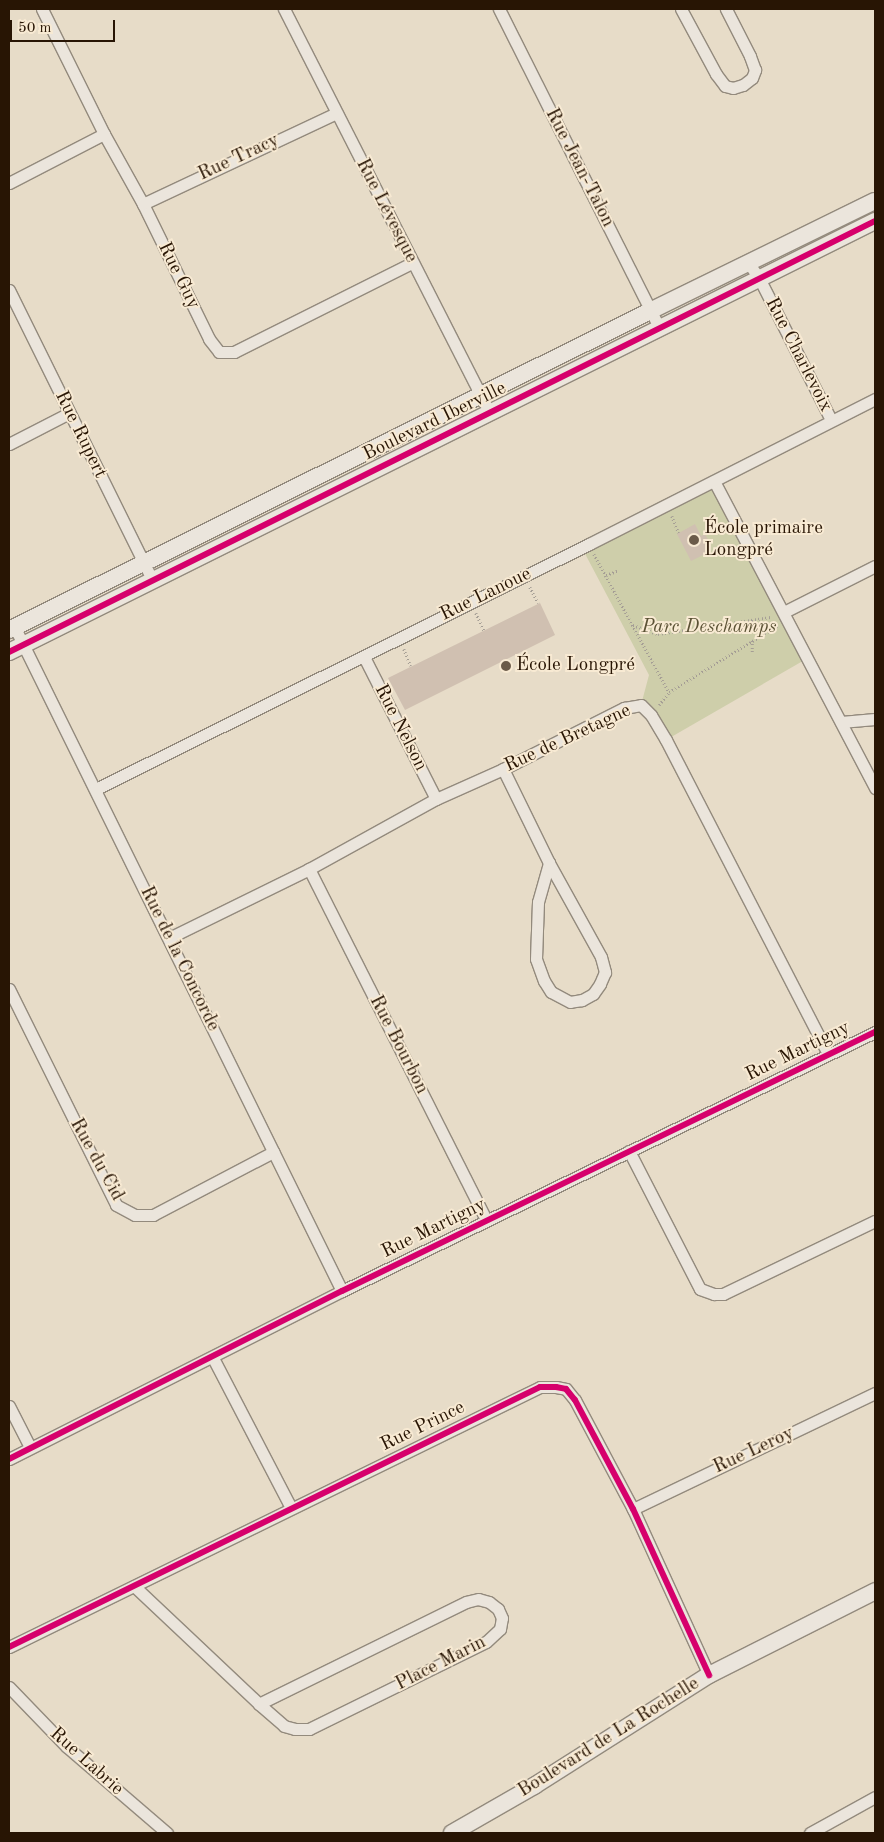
<!DOCTYPE html>
<html>
<head>
<meta charset="utf-8">
<style>
	body { margin:0 }
	#map { position:relative; width:884px; height:1842px; overflow:hidden; background:#e7dcc8; font-family:"Old Standard TT",serif }
	div>[style] { position:absolute }
	[style*='--x'] { left:calc(var(--x)*1px); top:calc(var(--y)*1px); width:calc(var(--w)*1px); rotate:calc(var(--a)*1deg) }
	.green>* { inset:0; background:#ceceaa }
	.building>* { inset:0; background:#d0c0b1 }
	.path>* { height:2.5px; margin-top:-1.25px; transform-origin:0; background:repeating-linear-gradient(90deg,#a59e95 0 1px,transparent 0 3.5px) }
	.roads { filter:drop-shadow(1px 0 #938a7d) drop-shadow(-1px 0 #938a7d) drop-shadow(0 1px #938a7d) drop-shadow(0 -1px #938a7d) }
	.street>* { height:11px; margin:-5.5px; padding:0 5.5px; transform-origin:5.5px; border-radius:5.5px; background:#ebe5dc }
	.secondary>* { height:16px; margin:-8px; padding:0 8px; transform-origin:8px; border-radius:8px; background:#ebe5dc }
	.cycleway>* { height:6px; margin:-3px; padding:0 3px; transform-origin:3px; border-radius:3px; background:#d6006c }
	.dots>* { width:14px; height:14px; translate:-50% -50%; box-sizing:border-box; border:2px solid #f8ead3; border-radius:50% }
	span { translate:-50% -50%; white-space:nowrap; text-align:center; line-height:1.15; -webkit-text-stroke:4px #f8ead3; paint-order:stroke }
	.street-label { font-size:19px; color:#281504 }
	.poi-label { font-size:19px; color:#281504 }
	.left { translate:0 -50%; text-align:left }
	.park-label { font-size:19px; color:#5b5235; font-style:italic }
	.frame { position:absolute; inset:0; border:10px solid #281504; pointer-events:none }
	.scale { position:absolute; left:10px; top:20px; width:105px; height:22px; box-sizing:border-box; border:2px solid #281504; border-top:0; padding-left:6px; font-size:15px; line-height:18px; white-space:nowrap; color:#281504; -webkit-text-stroke:4px #f8ead3; paint-order:stroke }
</style>
</head>
<body>
<div id="map">
	<div class="green">
		<div style="clip-path:polygon(714px 481px,808px 658px,666px 740px,641px 705px,649px 675px,582px 548px)"></div>
	</div>
	<div class="building">
		<div style="clip-path:polygon(695px 524px,701px 536px,705px 534px,711px 545px,706px 547px,709px 552px,691px 561px,677px 534px)"></div>
		<div style="clip-path:polygon(540px 603px,555px 635px,405px 710px,388px 678px)"></div>
	</div>
	<div class="path">
		<div style="--x:672;--y:516;--w:18;--a:68"></div>
		<div style="--x:594;--y:554;--w:157;--a:61.5"></div>
		<div style="--x:669;--y:692;--w:127;--a:-31.4"></div>
		<div style="--x:606;--y:575;--w:12;--a:-20"></div>
		<div style="--x:530;--y:587;--w:18;--a:63"></div>
		<div style="--x:476;--y:613;--w:19;--a:65"></div>
		<div style="--x:633;--y:625;--w:27;--a:20"></div>
		<div style="--x:658;--y:634;--w:114;--a:-8.6"></div>
		<div style="--x:404;--y:649;--w:18;--a:68"></div>
		<div style="--x:752;--y:652;--w:12;--a:-90"></div>
		<div style="--x:659;--y:705;--w:16;--a:-52"></div>
	</div>
	<div class="roads">
		<div class="street">
			<div style="--x:42;--y:9;--w:140;--a:63.6"></div>
			<div style="--x:104;--y:134;--w:80;--a:60.9"></div>
			<div style="--x:143;--y:204;--w:150;--a:63.9"></div>
			<div style="--x:209;--y:339;--w:16;--a:52"></div>
			<div style="--x:219;--y:352;--w:15;--a:0"></div>
			<div style="--x:234;--y:352;--w:199;--a:-26.6"></div>
			<div style="--x:284;--y:9;--w:452;--a:63"></div>
			<div style="--x:499;--y:9;--w:356;--a:63.3"></div>
			<div style="--x:681;--y:9;--w:74;--a:61.7"></div>
			<div style="--x:716;--y:74;--w:15;--a:53"></div>
			<div style="--x:725;--y:86;--w:8;--a:14"></div>
			<div style="--x:733;--y:88;--w:10;--a:-17"></div>
			<div style="--x:743;--y:85;--w:11;--a:-38"></div>
			<div style="--x:752;--y:78;--w:9;--a:-69"></div>
			<div style="--x:755;--y:70;--w:15;--a:-110"></div>
			<div style="--x:750;--y:56;--w:53;--a:-117.1"></div>
			<div style="--x:9;--y:183;--w:107;--a:-27.3"></div>
			<div style="--x:143;--y:204;--w:213;--a:-25.2"></div>
			<div style="--x:749;--y:264;--w:17;--a:54"></div>
			<div style="--x:759;--y:278;--w:159;--a:63.1"></div>
			<div style="--x:9;--y:290;--w:322;--a:63.7"></div>
			<div style="--x:9;--y:444;--w:68;--a:-27.3"></div>
			<div style="--x:714;--y:481;--w:347;--a:62.3"></div>
			<div style="--x:784;--y:612;--w:102;--a:-26.8"></div>
			<div style="--x:15;--y:628;--w:739;--a:63.75"></div>
			<div style="--x:364;--y:657;--w:159;--a:63.1"></div>
			<div style="--x:841;--y:722;--w:34;--a:-5"></div>
			<div style="--x:503;--y:769;--w:105;--a:63.9"></div>
			<div style="--x:549;--y:863;--w:107;--a:61"></div>
			<div style="--x:601;--y:957;--w:16;--a:75"></div>
			<div style="--x:605;--y:972;--w:13;--a:113"></div>
			<div style="--x:600;--y:984;--w:12;--a:125"></div>
			<div style="--x:593;--y:994;--w:13;--a:151"></div>
			<div style="--x:582;--y:1000;--w:12;--a:171"></div>
			<div style="--x:570;--y:1002;--w:21;--a:-152"></div>
			<div style="--x:551;--y:992;--w:13;--a:-122"></div>
			<div style="--x:544;--y:981;--w:23;--a:-110"></div>
			<div style="--x:536;--y:959;--w:57;--a:-88"></div>
			<div style="--x:538;--y:902;--w:41;--a:-74.2"></div>
			<div style="--x:96;--y:789;--w:551;--a:-26.43"></div>
			<div style="--x:589;--y:544;--w:321;--a:-26.9"></div>
			<div style="--x:309;--y:869;--w:393;--a:63.2"></div>
			<div style="--x:169;--y:938;--w:156;--a:-26.2"></div>
			<div style="--x:309;--y:869;--w:145;--a:-28.9"></div>
			<div style="--x:436;--y:799;--w:73;--a:-24.1"></div>
			<div style="--x:503;--y:769;--w:136;--a:-26.8"></div>
			<div style="--x:624;--y:708;--w:17;--a:-10"></div>
			<div style="--x:641;--y:705;--w:14;--a:45"></div>
			<div style="--x:651;--y:715;--w:29;--a:59"></div>
			<div style="--x:666;--y:740;--w:353;--a:62.7"></div>
			<div style="--x:9;--y:989;--w:241;--a:63.6"></div>
			<div style="--x:116;--y:1205;--w:21;--a:28"></div>
			<div style="--x:135;--y:1215;--w:18;--a:0"></div>
			<div style="--x:153;--y:1215;--w:136;--a:-27.7"></div>
			<div style="--x:629;--y:1151;--w:155;--a:62.8"></div>
			<div style="--x:700;--y:1289;--w:15;--a:20"></div>
			<div style="--x:714;--y:1294;--w:9;--a:0"></div>
			<div style="--x:723;--y:1294;--w:169;--a:-25.7"></div>
			<div style="--x:213;--y:1358;--w:169;--a:62.5"></div>
			<div style="--x:9;--y:1406;--w:46;--a:62.9"></div>
			<div style="--x:9;--y:1459;--w:373;--a:-26.8"></div>
			<div style="--x:342;--y:1291;--w:593;--a:-25.92"></div>
			<div style="--x:633;--y:1509;--w:268;--a:-25.6"></div>
			<div style="--x:134;--y:1586;--w:172;--a:43.3"></div>
			<div style="--x:259;--y:1704;--w:33;--a:41"></div>
			<div style="--x:284;--y:1726;--w:11;--a:15"></div>
			<div style="--x:295;--y:1729;--w:14;--a:0"></div>
			<div style="--x:309;--y:1729;--w:197;--a:-26.2"></div>
			<div style="--x:486;--y:1642;--w:19;--a:-43"></div>
			<div style="--x:500;--y:1629;--w:11;--a:-80"></div>
			<div style="--x:502;--y:1618;--w:10;--a:-114"></div>
			<div style="--x:498;--y:1609;--w:11;--a:-142"></div>
			<div style="--x:489;--y:1602;--w:11;--a:-165"></div>
			<div style="--x:478;--y:1599;--w:12;--a:166"></div>
			<div style="--x:466;--y:1602;--w:231;--a:153.8"></div>
			<div style="--x:9;--y:1647;--w:591;--a:-26.09"></div>
			<div style="--x:540;--y:1387;--w:16;--a:0"></div>
			<div style="--x:556;--y:1387;--w:10;--a:11"></div>
			<div style="--x:566;--y:1389;--w:14;--a:51"></div>
			<div style="--x:575;--y:1400;--w:123;--a:62"></div>
			<div style="--x:633;--y:1509;--w:183;--a:65.4"></div>
			<div style="--x:9;--y:1687;--w:83;--a:46"></div>
			<div style="--x:67;--y:1747;--w:132;--a:40.7"></div>
			<div style="--x:810;--y:1833;--w:74;--a:-29"></div>
		</div>
		<div class="secondary">
			<div style="--x:9;--y:630;--w:716;--a:-26.46"></div>
			<div style="--x:650;--y:311;--w:250;--a:-26.1"></div>
			<div style="--x:9;--y:652;--w:967;--a:-26.46"></div>
			<div style="--x:452;--y:1833;--w:95;--a:-29.8"></div>
			<div style="--x:534;--y:1786;--w:207;--a:-32.4"></div>
			<div style="--x:709;--y:1675;--w:186;--a:-26.8"></div>
		</div>
	</div>
	<div class="cycleway">
		<div style="--x:9;--y:652;--w:967;--a:-26.46"></div>
		<div style="--x:9;--y:1459;--w:373;--a:-26.8"></div>
		<div style="--x:342;--y:1291;--w:593;--a:-25.92"></div>
		<div style="--x:9;--y:1647;--w:591;--a:-26.09"></div>
		<div style="--x:540;--y:1387;--w:16;--a:0"></div>
		<div style="--x:556;--y:1387;--w:10;--a:11"></div>
		<div style="--x:566;--y:1389;--w:14;--a:51"></div>
		<div style="--x:575;--y:1400;--w:123;--a:62"></div>
		<div style="--x:633;--y:1509;--w:183;--a:65.4"></div>
	</div>
	<div class="dots">
		<div style="left:694px;top:540px;background:#6b5b49"></div>
		<div style="left:506px;top:666px;background:#6b5b49"></div>
	</div>
	<div class="street-label">
		<span style="left:239px;top:158px;rotate:-25deg">Rue Tracy</span>
		<span style="left:579px;top:168px;rotate:63deg">Rue Jean-Talon</span>
		<span style="left:386px;top:211px;rotate:63deg">Rue Lévesque</span>
		<span style="left:178px;top:276px;rotate:64deg">Rue Guy</span>
		<span style="left:798px;top:355px;rotate:63deg">Rue Charlevoix</span>
		<span style="left:435px;top:422px;rotate:-26deg">Boulevard Iberville</span>
		<span style="left:80px;top:435px;rotate:64deg">Rue Rupert</span>
		<span style="left:486px;top:595px;rotate:-26deg">Rue Lanoue</span>
		<span style="left:400px;top:728px;rotate:63deg">Rue Nelson</span>
		<span style="left:568px;top:739px;rotate:-25deg">Rue de Bretagne</span>
		<span style="left:179px;top:959px;rotate:64deg">Rue de la Concorde</span>
		<span style="left:398px;top:1045px;rotate:63deg">Rue Bourbon</span>
		<span style="left:798px;top:1052px;rotate:-26deg">Rue Martigny</span>
		<span style="left:96px;top:1160px;rotate:61deg">Rue du Cid</span>
		<span style="left:434px;top:1229px;rotate:-26deg">Rue Martigny</span>
		<span style="left:423px;top:1427px;rotate:-26deg">Rue Prince</span>
		<span style="left:754px;top:1451px;rotate:-25deg">Rue Leroy</span>
		<span style="left:441px;top:1664px;rotate:-27deg">Place Marin</span>
		<span style="left:609px;top:1738px;rotate:-32deg">Boulevard de La Rochelle</span>
		<span style="left:86px;top:1762px;rotate:42deg">Rue Labrie</span>
	</div>
	<div class="poi-label">
		<span class="left" style="left:704px;top:540px">École primaire<br>Longpré</span>
		<span class="left" style="left:516px;top:666px">École Longpré</span>
	</div>
	<div class="park-label">
		<span style="left:709px;top:628px">Parc Deschamps</span>
	</div>
	<div class="frame"></div>
	<div class="scale">50 m</div>
</div>
</body>
</html>
